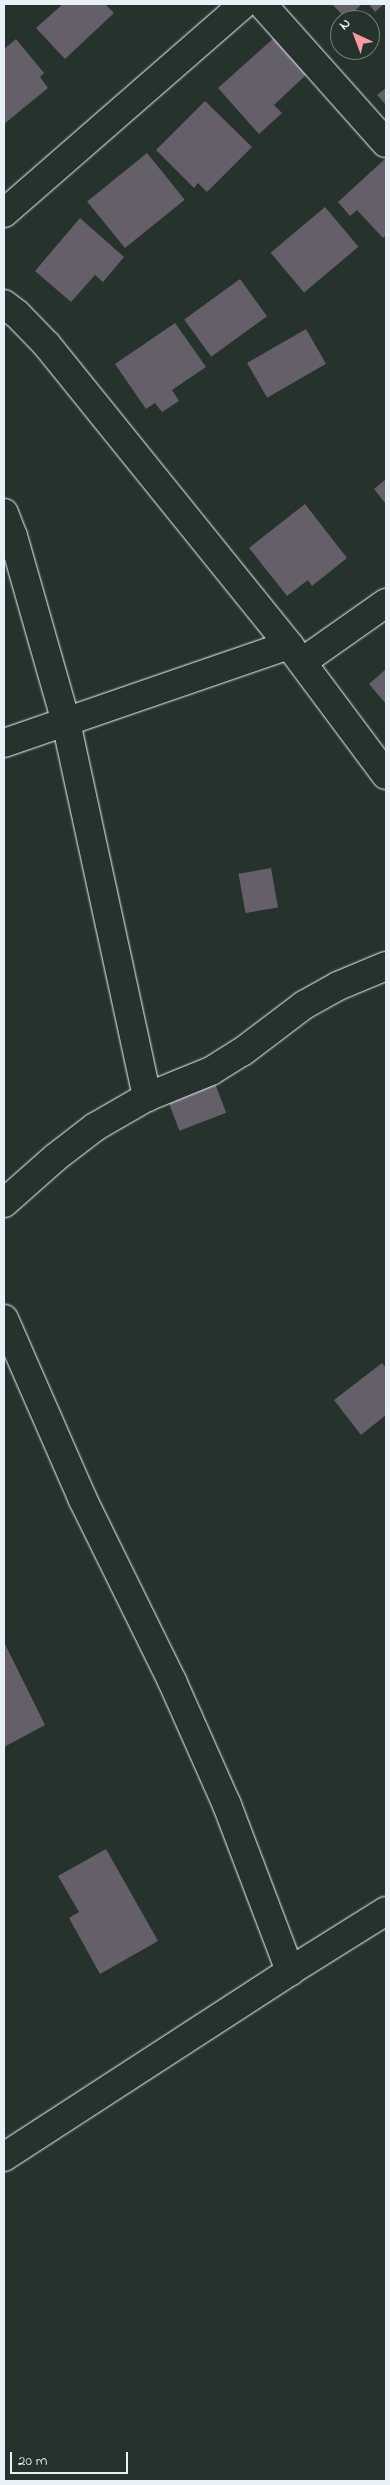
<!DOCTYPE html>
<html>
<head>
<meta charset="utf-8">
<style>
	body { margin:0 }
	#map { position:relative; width:390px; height:2485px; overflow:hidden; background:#26332d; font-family:"Indie Flower",sans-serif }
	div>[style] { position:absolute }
	.building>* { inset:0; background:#645f69; transform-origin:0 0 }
	.roads { filter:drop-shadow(0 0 1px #e8f1f8) drop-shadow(0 0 1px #e8f1f8) }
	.minor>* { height:28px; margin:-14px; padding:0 14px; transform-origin:14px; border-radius:14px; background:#26332d }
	span { translate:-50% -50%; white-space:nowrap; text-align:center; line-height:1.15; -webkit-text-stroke:4.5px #26332d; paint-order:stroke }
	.frame { position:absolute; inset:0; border:5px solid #e8f1f8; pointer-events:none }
	.north { position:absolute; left:330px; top:10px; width:50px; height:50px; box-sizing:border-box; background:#26332d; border:1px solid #747f7e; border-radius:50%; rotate:317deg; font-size:14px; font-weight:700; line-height:20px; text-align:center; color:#e8f1f8 }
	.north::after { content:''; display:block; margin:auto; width:18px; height:22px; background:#ff9aa2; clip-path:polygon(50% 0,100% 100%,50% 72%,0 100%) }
	.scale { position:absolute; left:10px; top:2452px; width:118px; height:22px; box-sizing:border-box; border:2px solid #e8f1f8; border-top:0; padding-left:6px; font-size:15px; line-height:18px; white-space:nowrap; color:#e8f1f8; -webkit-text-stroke:4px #26332d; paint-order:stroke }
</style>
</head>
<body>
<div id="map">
	<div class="building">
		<i style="clip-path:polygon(63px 4px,105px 4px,114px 13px,65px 59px,36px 28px)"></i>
		<i style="clip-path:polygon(332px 4px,362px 4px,346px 19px)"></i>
		<i style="clip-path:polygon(369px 4px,384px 4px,375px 12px)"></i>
		<i style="clip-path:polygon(274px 38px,307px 74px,274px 105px,282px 113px,259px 134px,218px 88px)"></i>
		<i style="clip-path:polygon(16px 39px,44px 73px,40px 77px,48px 88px,4px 124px,4px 49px)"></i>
		<i style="clip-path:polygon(386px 88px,386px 105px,377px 95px)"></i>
		<i style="clip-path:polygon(205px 101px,252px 147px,207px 192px,198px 183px,194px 188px,156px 150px)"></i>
		<i style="left:147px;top:153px;width:60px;height:77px;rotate:51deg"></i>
		<i style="clip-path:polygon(386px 158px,386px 235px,383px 238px,357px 210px,350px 216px,338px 202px)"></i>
		<i style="left:325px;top:207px;width:52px;height:71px;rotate:50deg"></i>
		<i style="clip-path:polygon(80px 218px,124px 257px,103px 282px,95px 275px,71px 302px,35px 271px)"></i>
		<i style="left:240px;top:279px;width:46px;height:69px;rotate:54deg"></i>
		<i style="clip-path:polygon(175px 323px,206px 367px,172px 390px,179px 401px,162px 412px,155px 403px,146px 409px,115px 364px)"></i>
		<i style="left:306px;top:329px;width:40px;height:68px;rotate:60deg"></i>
		<i style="clip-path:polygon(386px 479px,386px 504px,374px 489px)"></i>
		<i style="clip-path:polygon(305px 504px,347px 558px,312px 586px,308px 580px,287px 596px,249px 548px)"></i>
		<i style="clip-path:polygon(386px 669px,386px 704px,369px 684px)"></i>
		<i style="left:271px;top:868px;width:40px;height:33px;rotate:80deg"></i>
		<i style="left:214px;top:1081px;width:34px;height:50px;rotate:69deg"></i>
		<i style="clip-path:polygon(382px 1363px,386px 1368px,386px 1415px,361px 1435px,334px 1400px)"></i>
		<i style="clip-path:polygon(4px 1642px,45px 1725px,4px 1747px)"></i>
		<i style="clip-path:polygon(106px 1849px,158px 1941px,100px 1974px,69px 1918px,79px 1912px,58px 1876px)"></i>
	</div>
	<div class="roads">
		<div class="minor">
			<i style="left:262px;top:4px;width:186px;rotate:48.3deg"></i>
			<i style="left:4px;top:213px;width:318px;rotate:-41.1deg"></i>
			<i style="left:4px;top:304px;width:16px;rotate:38deg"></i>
			<i style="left:17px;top:314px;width:43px;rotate:45.9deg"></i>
			<i style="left:47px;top:345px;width:385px;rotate:51.1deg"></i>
			<i style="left:289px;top:645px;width:162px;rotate:53.3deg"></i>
			<i style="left:4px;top:513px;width:25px;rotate:69deg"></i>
			<i style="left:13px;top:536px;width:193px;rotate:74.1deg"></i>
			<i style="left:66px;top:722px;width:384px;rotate:77.8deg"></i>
			<i style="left:302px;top:662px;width:103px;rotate:-35.1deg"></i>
			<i style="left:4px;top:743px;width:301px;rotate:-19deg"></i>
			<i style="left:4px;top:1203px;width:69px;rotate:-41.5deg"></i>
			<i style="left:56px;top:1157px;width:49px;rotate:-37.6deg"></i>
			<i style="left:95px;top:1127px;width:60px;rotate:-30deg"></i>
			<i style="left:147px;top:1097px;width:69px;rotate:-22.1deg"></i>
			<i style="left:211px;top:1071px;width:36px;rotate:-32deg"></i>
			<i style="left:242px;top:1052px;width:78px;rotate:-37.2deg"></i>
			<i style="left:304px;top:1005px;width:39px;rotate:-29deg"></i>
			<i style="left:338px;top:986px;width:52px;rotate:-22.6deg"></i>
			<i style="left:4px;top:1319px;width:197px;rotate:66.4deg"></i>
			<i style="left:83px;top:1500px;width:202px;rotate:63.8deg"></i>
			<i style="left:172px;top:1681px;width:136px;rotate:66.1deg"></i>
			<i style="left:227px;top:1805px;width:178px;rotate:69.2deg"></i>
			<i style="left:4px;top:2157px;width:341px;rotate:-33deg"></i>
			<i style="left:290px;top:1971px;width:113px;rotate:-32deg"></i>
		</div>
	</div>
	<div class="frame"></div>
	<div class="north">N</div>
	<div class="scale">20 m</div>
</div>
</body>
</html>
